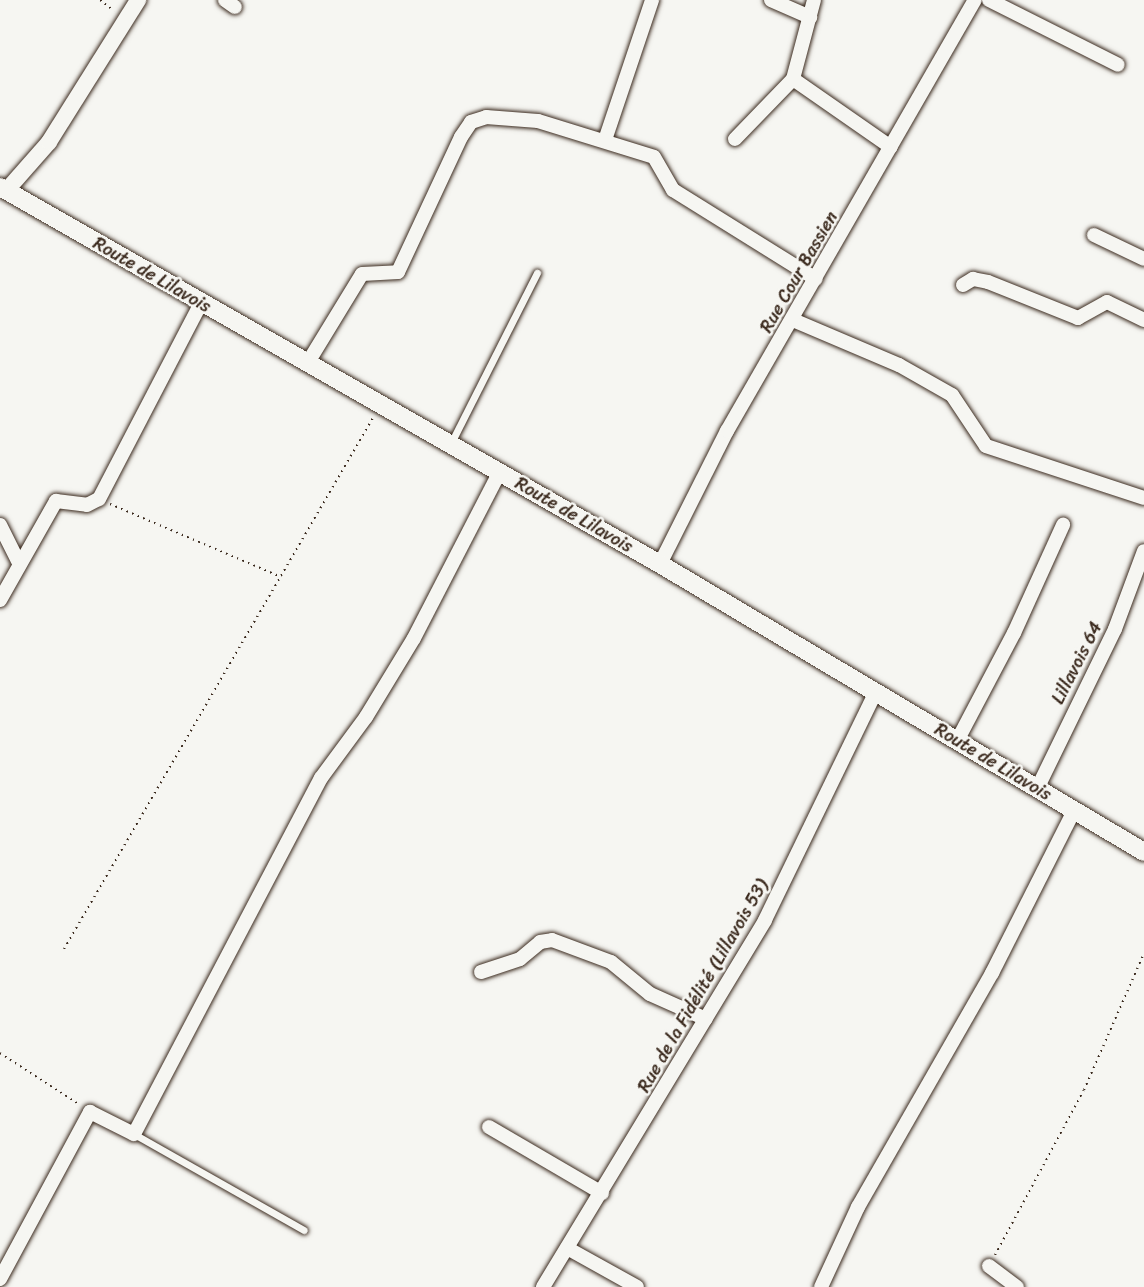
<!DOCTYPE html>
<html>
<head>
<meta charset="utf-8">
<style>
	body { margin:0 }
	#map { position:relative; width:1144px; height:1287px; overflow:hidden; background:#f6f6f2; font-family:Sriracha,sans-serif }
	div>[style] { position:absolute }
	.path>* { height:2px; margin-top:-1px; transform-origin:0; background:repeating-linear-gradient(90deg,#3b2a1e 0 1.5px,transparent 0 6px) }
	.roads { filter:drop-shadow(0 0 2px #3b2a1e) drop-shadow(0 0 2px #3b2a1e) }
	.service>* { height:7px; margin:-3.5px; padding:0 3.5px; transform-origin:3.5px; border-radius:3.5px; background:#f6f6f2 }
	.minor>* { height:14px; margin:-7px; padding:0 7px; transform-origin:7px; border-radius:7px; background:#f6f6f2 }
	.tertiary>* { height:16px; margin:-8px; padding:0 8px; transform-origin:8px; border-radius:8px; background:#f6f6f2 }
	.secondary>* { height:18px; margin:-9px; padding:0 9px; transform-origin:9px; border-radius:9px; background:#f6f6f2 }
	span { translate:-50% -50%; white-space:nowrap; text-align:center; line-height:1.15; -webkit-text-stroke:5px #f6f6f2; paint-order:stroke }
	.street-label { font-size:18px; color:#3b2a1e }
</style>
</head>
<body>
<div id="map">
	<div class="path">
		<i style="left:100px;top:0;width:18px;rotate:38deg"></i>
		<i style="left:110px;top:504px;width:186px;rotate:23.1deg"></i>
		<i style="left:64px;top:949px;width:617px;rotate:-59.82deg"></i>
		<i style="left:0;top:1053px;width:95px;rotate:33deg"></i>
		<i style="left:995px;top:1255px;width:187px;rotate:-61.7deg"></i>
		<i style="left:1084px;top:1090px;width:150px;rotate:-66.3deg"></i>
	</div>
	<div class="roads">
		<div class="service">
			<i style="left:450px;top:445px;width:193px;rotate:-63.2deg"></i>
			<i style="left:134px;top:1134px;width:195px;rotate:29.5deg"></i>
		</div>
		<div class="minor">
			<i style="left:225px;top:0;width:12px;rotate:35deg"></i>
			<i style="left:771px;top:0;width:43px;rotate:23.6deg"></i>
			<i style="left:814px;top:0;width:82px;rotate:104.9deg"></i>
			<i style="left:793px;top:79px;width:119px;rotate:34.8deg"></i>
			<i style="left:989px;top:0;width:144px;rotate:26.7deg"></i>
			<i style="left:735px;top:139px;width:83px;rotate:-46deg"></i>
			<i style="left:605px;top:140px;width:148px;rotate:-71.4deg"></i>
			<i style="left:1094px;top:235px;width:55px;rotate:25.6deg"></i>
			<i style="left:963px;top:285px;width:12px;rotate:-31deg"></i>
			<i style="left:973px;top:279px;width:15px;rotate:11deg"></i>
			<i style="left:988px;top:282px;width:97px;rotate:21.8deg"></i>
			<i style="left:1078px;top:318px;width:33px;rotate:-29deg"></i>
			<i style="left:1107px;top:302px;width:41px;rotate:25.9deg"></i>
			<i style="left:793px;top:320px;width:115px;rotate:23deg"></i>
			<i style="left:899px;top:365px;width:61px;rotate:29.5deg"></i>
			<i style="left:952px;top:395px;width:61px;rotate:56.3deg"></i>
			<i style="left:986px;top:446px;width:166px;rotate:18.2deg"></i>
			<i style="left:307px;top:364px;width:105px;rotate:-58.6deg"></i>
			<i style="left:362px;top:274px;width:36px;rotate:-3deg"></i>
			<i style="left:398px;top:272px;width:149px;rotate:-65deg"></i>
			<i style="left:461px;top:137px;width:18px;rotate:-56deg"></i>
			<i style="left:471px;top:122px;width:16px;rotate:-18deg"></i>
			<i style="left:486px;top:117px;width:52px;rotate:4.4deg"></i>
			<i style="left:538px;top:121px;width:121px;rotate:17.2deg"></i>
			<i style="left:654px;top:157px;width:38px;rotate:60deg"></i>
			<i style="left:673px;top:190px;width:168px;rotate:31.9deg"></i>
			<i style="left:0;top:525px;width:42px;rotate:63.4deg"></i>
			<i style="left:660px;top:564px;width:149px;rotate:-63.3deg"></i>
			<i style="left:727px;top:431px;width:497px;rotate:-60.1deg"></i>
			<i style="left:0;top:600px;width:114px;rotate:-60.5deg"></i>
			<i style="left:56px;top:501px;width:31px;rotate:7deg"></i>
			<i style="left:87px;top:505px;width:13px;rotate:-27deg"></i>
			<i style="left:99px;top:499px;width:221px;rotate:-62.5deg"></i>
			<i style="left:957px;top:741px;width:122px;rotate:-62.2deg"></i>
			<i style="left:1014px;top:633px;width:119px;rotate:-65.6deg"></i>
			<i style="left:1037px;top:789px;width:178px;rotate:-64deg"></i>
			<i style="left:1115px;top:629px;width:83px;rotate:-69.6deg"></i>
			<i style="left:481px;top:972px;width:41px;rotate:-18.4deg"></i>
			<i style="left:520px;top:959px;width:26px;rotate:-40deg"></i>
			<i style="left:540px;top:942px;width:12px;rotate:-9deg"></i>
			<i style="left:552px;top:940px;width:63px;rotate:20.4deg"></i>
			<i style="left:611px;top:962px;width:50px;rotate:39.4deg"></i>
			<i style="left:650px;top:994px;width:61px;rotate:24.1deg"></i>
			<i style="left:489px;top:1127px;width:131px;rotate:30.3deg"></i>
			<i style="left:567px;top:1248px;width:80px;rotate:29.1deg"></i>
			<i style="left:989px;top:1266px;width:35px;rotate:37deg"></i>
			<i style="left:0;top:1279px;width:190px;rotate:-61.7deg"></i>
			<i style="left:90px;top:1112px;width:49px;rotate:26.6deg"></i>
			<i style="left:134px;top:1134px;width:402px;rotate:-62.3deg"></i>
			<i style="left:321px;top:778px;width:76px;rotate:-53.6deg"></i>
			<i style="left:366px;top:717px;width:92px;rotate:-58.7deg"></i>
			<i style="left:414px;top:638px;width:186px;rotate:-62.7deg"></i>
			<i style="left:543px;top:1287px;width:429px;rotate:-58.8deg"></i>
			<i style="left:765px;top:920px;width:252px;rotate:-64.1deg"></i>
			<i style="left:821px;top:1287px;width:88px;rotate:-65.2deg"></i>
			<i style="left:858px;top:1207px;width:270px;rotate:-60.2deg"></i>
			<i style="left:992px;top:973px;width:182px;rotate:-63.2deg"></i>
		</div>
		<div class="tertiary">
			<i style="left:6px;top:191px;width:65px;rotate:-48.7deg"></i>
			<i style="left:49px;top:142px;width:168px;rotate:-57.9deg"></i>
		</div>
		<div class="secondary">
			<i style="left:0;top:187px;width:760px;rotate:29.74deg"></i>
			<i style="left:660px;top:564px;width:563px;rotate:30.75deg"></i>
		</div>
	</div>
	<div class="street-label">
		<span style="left:799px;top:272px;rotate:-60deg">Rue Cour Bassien</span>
		<span style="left:152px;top:275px;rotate:30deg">Route de Lilavois</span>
		<span style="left:574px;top:515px;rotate:30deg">Route de Lilavois</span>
		<span style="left:1077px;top:663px;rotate:-63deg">Lillavois 64</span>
		<span style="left:993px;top:762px;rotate:31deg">Route de Lilavois</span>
		<span style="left:703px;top:986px;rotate:-60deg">Rue de la Fidélité (Lillavois 53)</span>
	</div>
</div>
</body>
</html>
